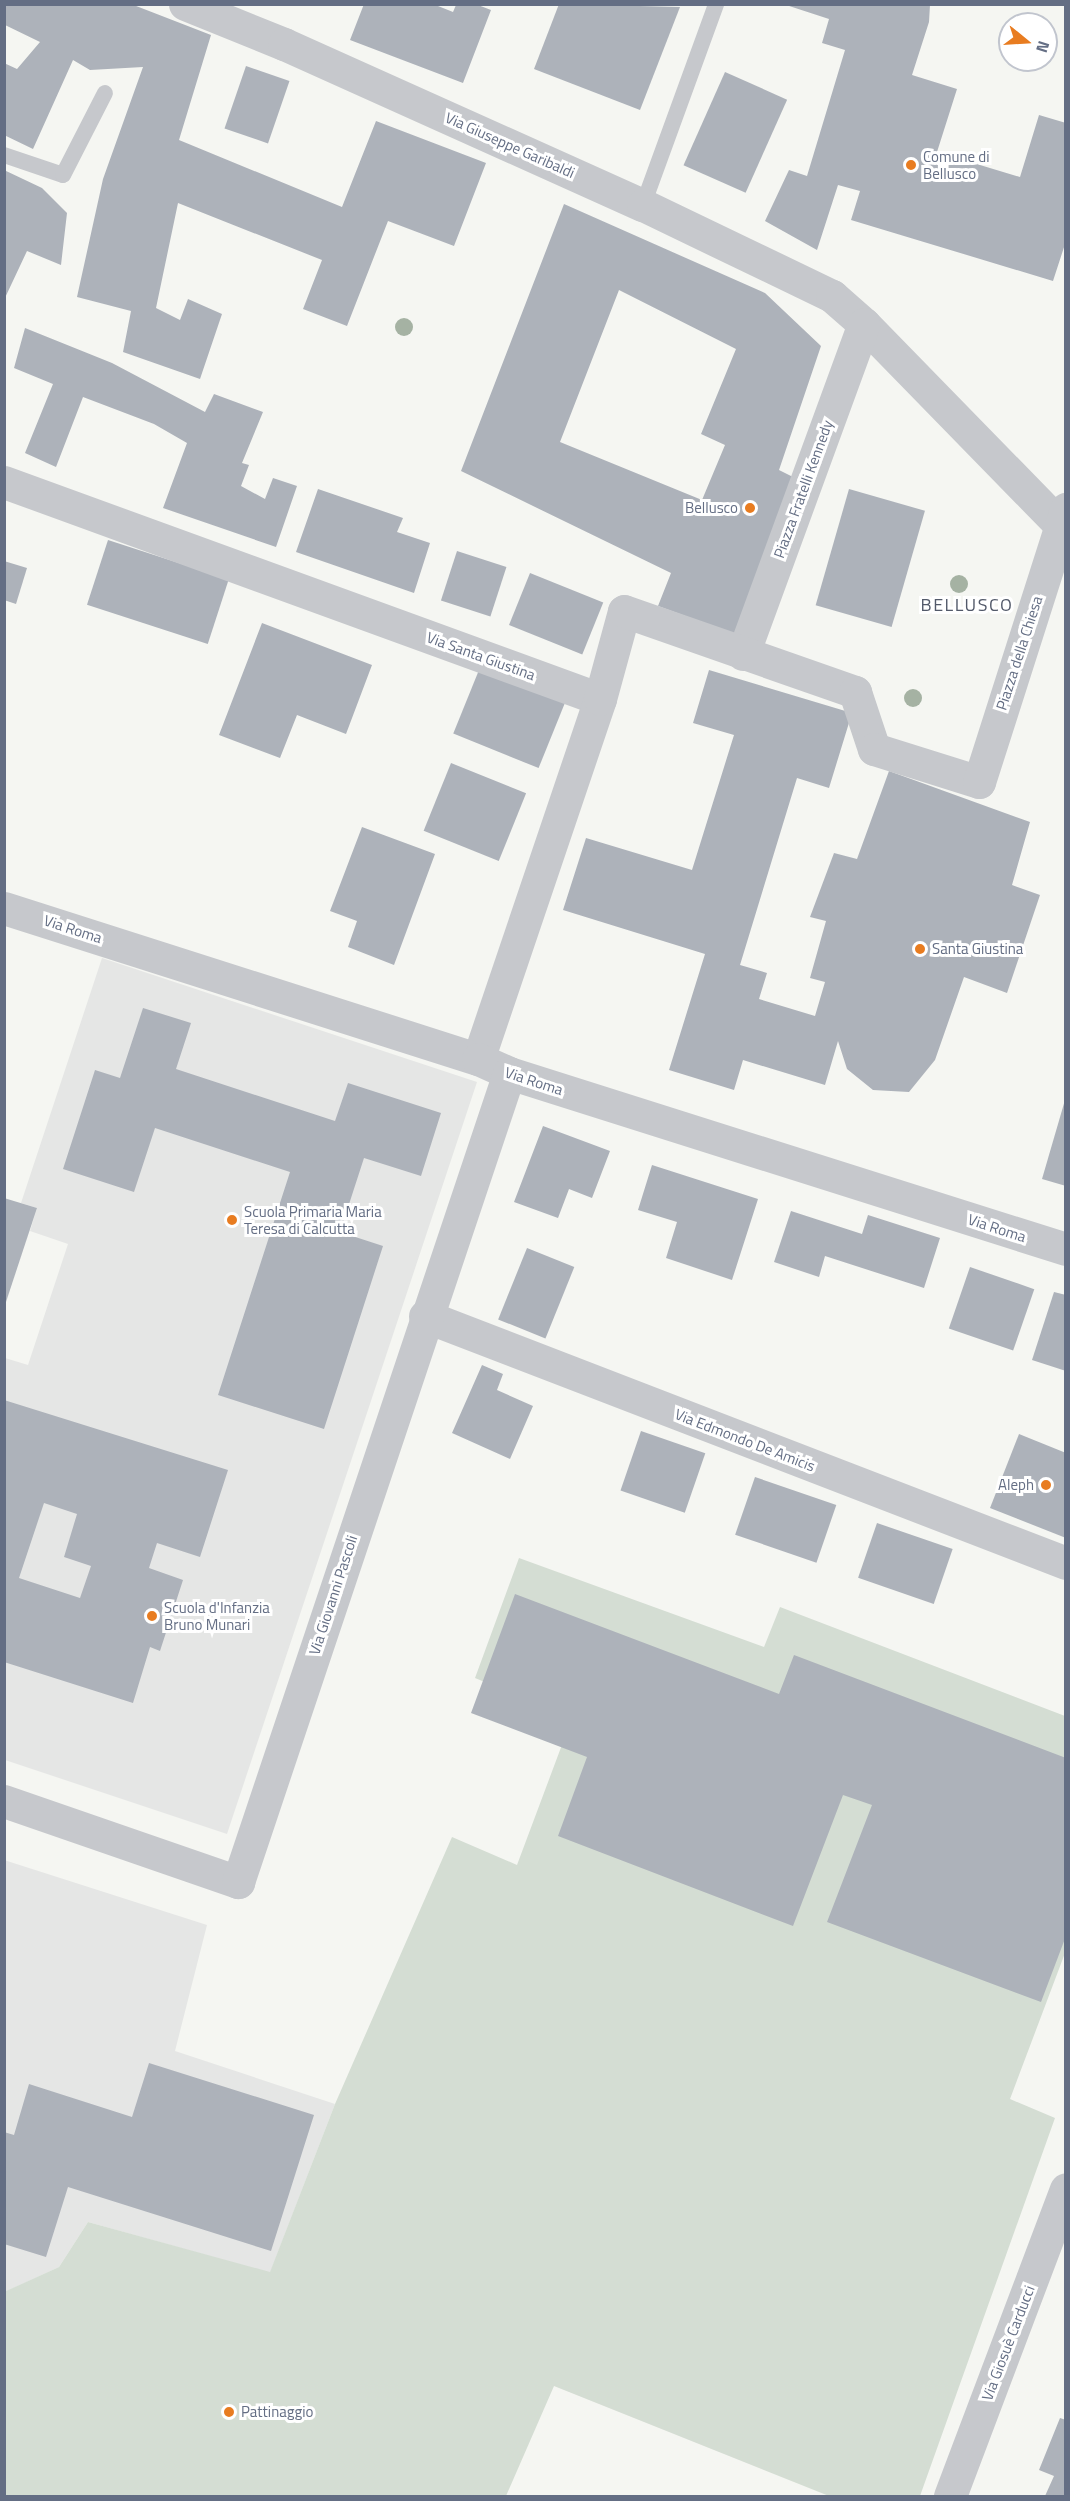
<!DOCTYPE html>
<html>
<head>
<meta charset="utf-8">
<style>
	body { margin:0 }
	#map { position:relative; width:1070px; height:2501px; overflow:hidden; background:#f5f6f2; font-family:"Titillium Web",sans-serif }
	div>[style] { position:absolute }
	.built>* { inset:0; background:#e5e6e5 }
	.green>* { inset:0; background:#d4ddd3 }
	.building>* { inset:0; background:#adb2ba; transform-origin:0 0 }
	.lane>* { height:16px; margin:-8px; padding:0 8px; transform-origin:8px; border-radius:8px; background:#c6c8cc }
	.street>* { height:33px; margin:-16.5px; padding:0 16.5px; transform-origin:16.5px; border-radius:16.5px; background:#c6c8cc }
	.trees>* { width:18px; height:18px; margin:-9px; border-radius:50%; background:#a5b2a3 }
	.dots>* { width:16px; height:16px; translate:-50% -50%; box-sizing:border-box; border:3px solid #fff; border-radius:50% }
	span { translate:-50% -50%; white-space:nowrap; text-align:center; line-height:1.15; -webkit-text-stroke:6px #fff; paint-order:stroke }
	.street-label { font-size:15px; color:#646e84 }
	.poi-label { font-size:15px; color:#646e84 }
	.left { translate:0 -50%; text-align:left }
	.right { translate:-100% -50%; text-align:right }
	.quarter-label { font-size:18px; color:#525969; letter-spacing:1.5px }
	.frame { position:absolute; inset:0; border:6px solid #646e84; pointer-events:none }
	.north { position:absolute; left:998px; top:12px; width:60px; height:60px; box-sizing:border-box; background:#fff; border:2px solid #c1c5ce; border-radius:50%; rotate:108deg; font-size:16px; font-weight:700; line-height:24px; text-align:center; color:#646e84 }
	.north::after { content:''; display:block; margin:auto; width:21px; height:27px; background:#e87c20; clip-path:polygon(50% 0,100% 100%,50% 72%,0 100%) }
</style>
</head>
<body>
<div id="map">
	<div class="built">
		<i style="clip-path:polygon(102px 958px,477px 1082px,227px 1834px,5px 1760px,5px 1358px,28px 1365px,68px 1244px,30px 1231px,37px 1208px,21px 1203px)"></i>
		<i style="clip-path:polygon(4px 1860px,207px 1925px,175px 2051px,335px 2104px,270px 2273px,88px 2222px,59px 2267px,5px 2292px)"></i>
	</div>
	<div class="green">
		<i style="clip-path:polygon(519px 1558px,764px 1647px,780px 1607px,1065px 1716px,1065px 1953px,1010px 2099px,1055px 2118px,920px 2496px,829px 2496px,554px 2386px,506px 2496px,5px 2496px,4px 2292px,59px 2267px,88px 2222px,270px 2272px,335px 2104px,452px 1837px,517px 1865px,572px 1718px,475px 1678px)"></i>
	</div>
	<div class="building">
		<i style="clip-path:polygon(5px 4px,131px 4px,211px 35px,179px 140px,342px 207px,376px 121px,486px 163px,454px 246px,388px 221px,347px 326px,303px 309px,322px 260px,178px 203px,156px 308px,180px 320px,188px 299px,222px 314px,200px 379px,123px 352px,131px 311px,77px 297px,103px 179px,143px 67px,90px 70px,73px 60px,33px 149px,4px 135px,4px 63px,17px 69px,40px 42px,5px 25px)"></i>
		<i style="clip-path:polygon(364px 4px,433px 4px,453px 12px,456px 5px,478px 5px,491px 10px,463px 83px,350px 40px)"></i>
		<i style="clip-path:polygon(559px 4px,680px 7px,640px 110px,534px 69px)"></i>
		<i style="clip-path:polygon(783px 4px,930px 5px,929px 22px,912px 75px,957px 89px,937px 152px,1020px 177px,1039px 115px,1066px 123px,1066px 241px,1053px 281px,851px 220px,860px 191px,838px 185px,817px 250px,765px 221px,789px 170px,807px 176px,845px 50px,822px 43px,829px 19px)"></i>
		<i style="left:246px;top:66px;width:46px;height:66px;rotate:19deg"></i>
		<i style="left:725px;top:72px;width:68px;height:102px;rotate:24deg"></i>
		<i style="clip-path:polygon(4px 170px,42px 188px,67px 213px,61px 265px,27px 251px,4px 300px)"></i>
		<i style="clip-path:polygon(evenodd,564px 204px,765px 293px,821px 346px,779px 470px,799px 480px,734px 634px,658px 606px,671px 573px,461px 471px,564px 204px,619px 290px,736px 349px,701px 434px,725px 445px,702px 500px,560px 442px,619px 290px)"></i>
		<i style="clip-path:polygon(25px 328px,112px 363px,205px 412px,214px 394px,263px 412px,242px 463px,249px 465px,241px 486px,265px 499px,273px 478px,297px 486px,276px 547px,163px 508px,187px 443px,154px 424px,83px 397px,56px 467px,25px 453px,53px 384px,14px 368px)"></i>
		<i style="clip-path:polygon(318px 489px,403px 518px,397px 532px,430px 543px,414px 593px,296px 552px)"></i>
		<i style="left:849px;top:489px;width:79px;height:121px;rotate:16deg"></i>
		<i style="left:108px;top:540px;width:127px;height:68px;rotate:18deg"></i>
		<i style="left:457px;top:551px;width:52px;height:52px;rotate:18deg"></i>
		<i style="clip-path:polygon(4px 561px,27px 568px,16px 604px,4px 600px)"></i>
		<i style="left:530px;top:573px;width:79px;height:56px;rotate:22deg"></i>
		<i style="clip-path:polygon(262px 623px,372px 665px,346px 734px,297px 715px,280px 758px,219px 735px)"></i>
		<i style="left:481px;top:665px;width:92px;height:74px;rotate:22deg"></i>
		<i style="clip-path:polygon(709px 670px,852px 713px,829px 788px,797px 778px,740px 965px,767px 973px,759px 999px,815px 1016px,825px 982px,810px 978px,826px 921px,810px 917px,834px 853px,857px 859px,889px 771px,1030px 822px,1012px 885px,1040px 895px,1007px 993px,964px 977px,935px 1060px,909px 1092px,873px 1090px,847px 1069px,838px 1041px,825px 1085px,743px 1060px,734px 1090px,669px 1070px,705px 954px,563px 910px,586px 838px,692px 870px,734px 735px,693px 723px)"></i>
		<i style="left:451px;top:763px;width:81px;height:73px;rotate:22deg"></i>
		<i style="clip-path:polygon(362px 827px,435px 854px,394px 965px,348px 947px,357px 921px,330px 911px)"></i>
		<i style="clip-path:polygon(143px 1008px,191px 1023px,176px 1069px,335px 1121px,348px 1083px,441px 1113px,421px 1176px,364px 1158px,340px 1232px,383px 1246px,324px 1429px,218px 1395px,290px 1172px,155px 1128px,134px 1192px,63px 1169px,95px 1070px,120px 1078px)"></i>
		<i style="clip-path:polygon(1065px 1100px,1066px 1101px,1066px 1186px,1042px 1179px)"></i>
		<i style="clip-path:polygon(543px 1126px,610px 1151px,592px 1198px,569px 1189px,558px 1218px,514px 1202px)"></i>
		<i style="clip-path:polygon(652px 1165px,758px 1199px,732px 1280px,666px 1258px,677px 1222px,638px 1210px)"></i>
		<i style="clip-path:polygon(4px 1198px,37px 1208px,5px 1305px,4px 1305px)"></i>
		<i style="clip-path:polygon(791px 1211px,862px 1234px,868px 1215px,940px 1238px,924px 1288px,825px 1256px,819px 1277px,774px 1262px)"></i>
		<i style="left:527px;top:1248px;width:51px;height:77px;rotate:22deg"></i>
		<i style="left:970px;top:1267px;width:68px;height:65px;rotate:19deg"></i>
		<i style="clip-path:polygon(1054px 1292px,1066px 1295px,1066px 1371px,1032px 1360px)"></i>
		<i style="clip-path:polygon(482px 1365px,503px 1374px,497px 1390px,533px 1406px,510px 1459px,452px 1433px)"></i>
		<i style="clip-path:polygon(evenodd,4px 1400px,228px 1470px,200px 1557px,157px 1543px,149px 1568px,183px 1580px,160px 1651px,150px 1647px,133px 1703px,4px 1662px,4px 1400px,44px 1503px,77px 1514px,64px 1557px,91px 1566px,80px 1598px,19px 1578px,44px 1503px)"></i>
		<i style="left:641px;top:1431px;width:68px;height:63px;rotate:19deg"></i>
		<i style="clip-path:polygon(1019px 1434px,1066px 1453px,1066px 1538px,990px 1508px)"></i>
		<i style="left:755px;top:1477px;width:86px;height:61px;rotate:19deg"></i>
		<i style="left:877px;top:1523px;width:80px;height:58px;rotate:19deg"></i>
		<i style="clip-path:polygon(515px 1594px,779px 1694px,794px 1655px,1066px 1758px,1066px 1936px,1041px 2002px,827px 1922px,872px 1805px,843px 1795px,793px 1926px,558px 1836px,587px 1757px,471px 1713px)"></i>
		<i style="clip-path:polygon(149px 2063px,314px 2115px,271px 2251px,68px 2187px,46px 2257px,4px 2244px,4px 2132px,14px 2135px,29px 2084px,132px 2117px)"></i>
		<i style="clip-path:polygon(1060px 2418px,1066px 2420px,1066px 2496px,1045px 2496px,1054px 2476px,1039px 2470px)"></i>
	</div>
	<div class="lane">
		<i style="left:4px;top:155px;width:62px;rotate:18.7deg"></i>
		<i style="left:63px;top:175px;width:92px;rotate:-62.9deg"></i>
		<i style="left:643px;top:205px;width:214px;rotate:-70deg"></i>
	</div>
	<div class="street">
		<i style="left:185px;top:4px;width:107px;rotate:22deg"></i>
		<i style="left:284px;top:44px;width:393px;rotate:24.2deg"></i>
		<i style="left:643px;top:205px;width:210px;rotate:25.7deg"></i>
		<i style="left:832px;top:296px;width:43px;rotate:41.2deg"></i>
		<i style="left:864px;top:324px;width:289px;rotate:45.7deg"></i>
		<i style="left:4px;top:482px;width:634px;rotate:20.01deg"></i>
		<i style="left:600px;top:699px;width:380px;rotate:108.7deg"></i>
		<i style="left:743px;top:654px;width:351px;rotate:-69.9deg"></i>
		<i style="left:600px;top:699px;width:91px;rotate:-74.7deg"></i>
		<i style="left:624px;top:611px;width:245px;rotate:19.3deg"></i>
		<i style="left:855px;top:692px;width:60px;rotate:71.6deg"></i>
		<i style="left:874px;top:749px;width:110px;rotate:17.4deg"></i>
		<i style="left:979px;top:782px;width:287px;rotate:-72.3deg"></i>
		<i style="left:4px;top:908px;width:497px;rotate:17.7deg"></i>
		<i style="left:478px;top:1059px;width:34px;rotate:24deg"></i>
		<i style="left:509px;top:1073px;width:584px;rotate:17.54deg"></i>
		<i style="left:425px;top:1316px;width:687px;rotate:21.07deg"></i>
		<i style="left:4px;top:1801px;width:248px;rotate:19.1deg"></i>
		<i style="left:238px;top:1882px;width:853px;rotate:-71.48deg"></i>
		<i style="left:950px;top:2496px;width:328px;rotate:-69.3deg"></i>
	</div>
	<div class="trees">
		<i style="left:404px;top:327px"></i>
		<i style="left:959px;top:584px"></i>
		<i style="left:913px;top:698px"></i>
	</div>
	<div class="dots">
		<i style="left:911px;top:165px;background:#e87c20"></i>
		<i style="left:750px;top:508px;background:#e87c20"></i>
		<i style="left:920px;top:949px;background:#e87c20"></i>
		<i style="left:232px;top:1220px;background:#e87c20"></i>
		<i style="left:1046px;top:1485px;background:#e87c20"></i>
		<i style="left:152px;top:1616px;background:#e87c20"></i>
		<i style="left:229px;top:2412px;background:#e87c20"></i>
	</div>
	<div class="street-label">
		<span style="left:510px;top:145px;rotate:24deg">Via Giuseppe Garibaldi</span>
		<span style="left:803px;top:489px;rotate:-70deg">Piazza Fratelli Kennedy</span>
		<span style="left:1019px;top:653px;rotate:-72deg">Piazza della Chiesa</span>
		<span style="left:481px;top:656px;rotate:20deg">Via Santa Giustina</span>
		<span style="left:73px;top:929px;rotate:18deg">Via Roma</span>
		<span style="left:534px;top:1081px;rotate:18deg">Via Roma</span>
		<span style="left:997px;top:1228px;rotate:18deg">Via Roma</span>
		<span style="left:745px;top:1440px;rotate:21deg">Via Edmondo De Amicis</span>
		<span style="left:333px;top:1595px;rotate:-72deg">Via Giovanni Pascoli</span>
		<span style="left:1008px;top:2343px;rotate:-69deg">Via Giosuè Carducci</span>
	</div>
	<div class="poi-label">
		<span class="left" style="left:923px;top:165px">Comune di<br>Bellusco</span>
		<span class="right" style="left:738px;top:508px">Bellusco</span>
		<span class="left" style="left:932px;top:949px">Santa Giustina</span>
		<span class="left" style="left:244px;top:1220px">Scuola Primaria Maria<br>Teresa di Calcutta</span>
		<span class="right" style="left:1034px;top:1485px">Aleph</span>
		<span class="left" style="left:164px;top:1616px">Scuola d'Infanzia<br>Bruno Munari</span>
		<span class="left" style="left:241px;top:2412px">Pattinaggio</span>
	</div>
	<div class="quarter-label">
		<span style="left:967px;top:605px">BELLUSCO</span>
	</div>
	<div class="frame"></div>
	<div class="north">N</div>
</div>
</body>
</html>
